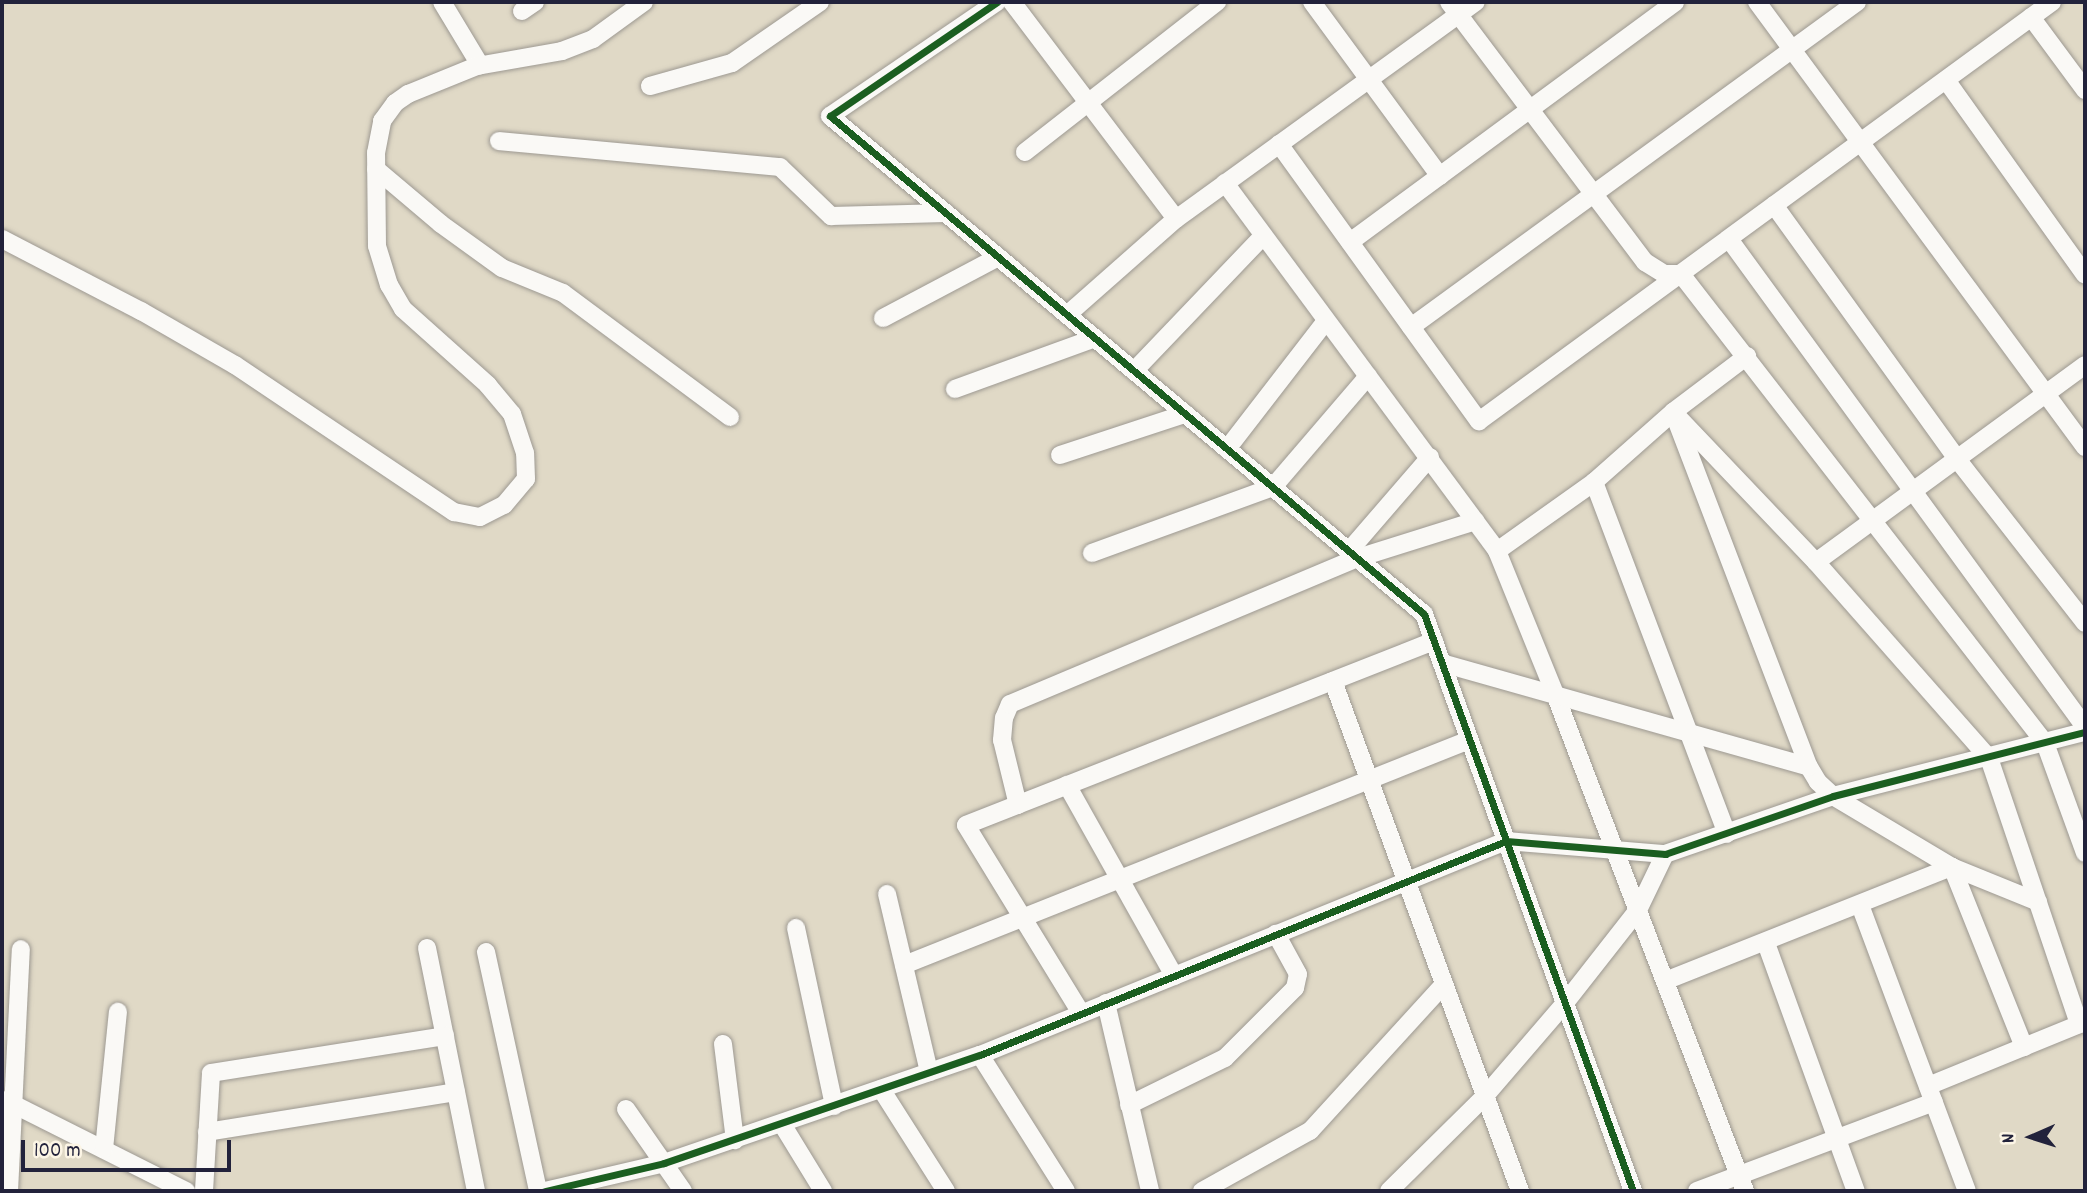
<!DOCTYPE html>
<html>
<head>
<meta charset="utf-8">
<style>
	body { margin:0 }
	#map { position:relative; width:2087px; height:1193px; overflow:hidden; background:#e0d9c6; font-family:Dekko,sans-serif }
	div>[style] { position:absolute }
	.roads { filter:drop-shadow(0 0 2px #9d9992) drop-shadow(0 0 2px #9d9992) }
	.minor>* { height:18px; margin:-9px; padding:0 9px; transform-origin:9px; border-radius:9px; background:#faf9f6 }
	.cycleway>* { height:7px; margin:-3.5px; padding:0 3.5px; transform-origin:3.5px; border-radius:3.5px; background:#1b5e20 }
	span { translate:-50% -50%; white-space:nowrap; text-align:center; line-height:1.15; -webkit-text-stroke:5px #fcf5e5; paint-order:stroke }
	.frame { position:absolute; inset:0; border:4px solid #22223b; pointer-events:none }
	.north { position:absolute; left:1996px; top:1102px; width:70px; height:70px; -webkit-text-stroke:5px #fcf5e5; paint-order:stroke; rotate:267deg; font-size:19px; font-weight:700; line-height:28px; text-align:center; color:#22223b }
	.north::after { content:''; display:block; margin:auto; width:24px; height:32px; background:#22223b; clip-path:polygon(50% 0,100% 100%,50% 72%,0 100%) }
	.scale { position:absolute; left:21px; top:1140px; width:210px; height:32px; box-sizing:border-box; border:4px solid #22223b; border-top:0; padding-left:9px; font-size:21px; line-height:24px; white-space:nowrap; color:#22223b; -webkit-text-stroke:5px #fcf5e5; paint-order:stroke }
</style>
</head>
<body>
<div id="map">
	<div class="roads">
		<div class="minor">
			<i style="left:442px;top:2px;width:74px;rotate:58.9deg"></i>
			<i style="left:997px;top:2px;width:202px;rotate:145.7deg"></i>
			<i style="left:830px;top:116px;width:775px;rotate:39.98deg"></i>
			<i style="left:1424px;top:614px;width:614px;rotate:70.09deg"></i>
			<i style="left:1012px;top:2px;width:272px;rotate:52.9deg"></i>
			<i style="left:1312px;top:2px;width:216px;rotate:53.7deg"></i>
			<i style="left:1449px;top:2px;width:326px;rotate:53deg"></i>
			<i style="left:1645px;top:262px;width:22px;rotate:32deg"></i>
			<i style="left:1664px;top:274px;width:17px"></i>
			<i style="left:1681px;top:274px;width:594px;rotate:52.18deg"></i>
			<i style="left:2045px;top:743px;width:117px;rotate:70deg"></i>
			<i style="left:1757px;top:2px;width:553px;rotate:53.61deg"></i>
			<i style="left:522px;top:11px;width:16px;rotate:-35deg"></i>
			<i style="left:2031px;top:17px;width:91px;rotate:53.5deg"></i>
			<i style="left:1946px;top:80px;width:239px;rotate:54.5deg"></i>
			<i style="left:650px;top:86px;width:85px;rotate:-15.7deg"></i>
			<i style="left:732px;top:63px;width:107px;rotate:-34.7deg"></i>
			<i style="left:499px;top:141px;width:282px;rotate:5.3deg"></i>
			<i style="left:780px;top:167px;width:71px;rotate:43.9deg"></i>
			<i style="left:831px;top:216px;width:115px;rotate:-1.5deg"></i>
			<i style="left:1279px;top:144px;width:342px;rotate:54.2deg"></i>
			<i style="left:1479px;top:421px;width:710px;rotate:-36.18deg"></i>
			<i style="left:1025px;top:152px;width:244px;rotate:-38deg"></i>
			<i style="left:376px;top:169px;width:85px;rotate:40.2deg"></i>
			<i style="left:441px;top:224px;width:75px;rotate:35.8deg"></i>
			<i style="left:502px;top:268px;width:66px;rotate:22.3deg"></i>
			<i style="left:563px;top:293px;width:208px;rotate:36.6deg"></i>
			<i style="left:1225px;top:183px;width:458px;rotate:53.5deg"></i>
			<i style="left:1497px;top:551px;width:154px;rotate:67.9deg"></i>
			<i style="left:1555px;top:694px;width:532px;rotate:69.08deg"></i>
			<i style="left:1774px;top:205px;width:313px;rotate:54.2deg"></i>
			<i style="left:1957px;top:459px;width:208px;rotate:52deg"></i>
			<i style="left:2px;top:239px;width:157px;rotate:27.4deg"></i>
			<i style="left:141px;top:311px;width:108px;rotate:29.9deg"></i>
			<i style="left:235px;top:365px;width:264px;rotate:33.9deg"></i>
			<i style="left:454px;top:512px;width:26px;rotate:11deg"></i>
			<i style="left:480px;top:517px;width:27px;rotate:-27deg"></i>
			<i style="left:504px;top:505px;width:34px;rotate:-50deg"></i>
			<i style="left:526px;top:479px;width:26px;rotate:-92deg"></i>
			<i style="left:525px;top:453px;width:41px;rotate:-108.4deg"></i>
			<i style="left:512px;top:414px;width:38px;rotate:-130deg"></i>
			<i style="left:488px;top:385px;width:114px;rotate:-138.2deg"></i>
			<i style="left:403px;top:309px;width:28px;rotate:-120deg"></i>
			<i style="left:389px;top:285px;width:41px;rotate:-107.1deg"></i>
			<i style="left:377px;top:246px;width:93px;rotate:-90.6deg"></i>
			<i style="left:376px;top:153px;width:33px;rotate:-79deg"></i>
			<i style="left:382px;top:121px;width:22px;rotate:-54deg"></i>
			<i style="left:395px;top:103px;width:16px;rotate:-35deg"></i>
			<i style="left:408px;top:94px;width:74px;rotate:-22.1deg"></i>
			<i style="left:477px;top:66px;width:86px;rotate:-10deg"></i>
			<i style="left:562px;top:51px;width:33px;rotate:-21deg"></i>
			<i style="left:593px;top:39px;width:63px;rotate:-36deg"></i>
			<i style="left:1729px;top:239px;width:604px;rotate:53.89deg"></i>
			<i style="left:1350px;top:242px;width:404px;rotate:-36.4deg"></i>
			<i style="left:1067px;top:315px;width:145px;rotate:-41.4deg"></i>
			<i style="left:1176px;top:219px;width:370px;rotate:-35.9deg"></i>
			<i style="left:883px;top:318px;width:130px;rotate:-27.9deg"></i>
			<i style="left:1411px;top:327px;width:552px;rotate:-36.08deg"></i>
			<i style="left:1134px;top:371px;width:185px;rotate:-46.3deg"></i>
			<i style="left:955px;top:389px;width:149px;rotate:-20deg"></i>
			<i style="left:1673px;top:412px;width:207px;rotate:46.4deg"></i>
			<i style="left:1816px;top:562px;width:261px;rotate:48.6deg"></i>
			<i style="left:1989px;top:758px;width:281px;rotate:71.3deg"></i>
			<i style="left:1677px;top:422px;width:369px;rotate:69.1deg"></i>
			<i style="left:1809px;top:767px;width:17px;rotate:59deg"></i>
			<i style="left:1818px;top:782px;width:21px;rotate:43deg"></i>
			<i style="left:1833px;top:796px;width:139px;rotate:30.8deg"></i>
			<i style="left:1952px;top:867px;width:93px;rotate:22.1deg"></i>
			<i style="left:1227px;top:449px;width:162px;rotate:-52.3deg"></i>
			<i style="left:1060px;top:455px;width:132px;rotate:-18.2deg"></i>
			<i style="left:1594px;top:482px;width:376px;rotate:69.3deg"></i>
			<i style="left:1349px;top:551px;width:124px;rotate:-49.2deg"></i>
			<i style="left:1497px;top:551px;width:119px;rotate:-35.4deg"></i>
			<i style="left:1594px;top:482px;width:106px;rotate:-41.5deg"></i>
			<i style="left:1673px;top:412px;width:93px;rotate:-37.1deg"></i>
			<i style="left:1092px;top:553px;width:193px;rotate:-20deg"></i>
			<i style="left:1273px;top:487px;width:146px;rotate:-49.4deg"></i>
			<i style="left:1816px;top:562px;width:333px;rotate:-36.2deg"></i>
			<i style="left:1442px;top:663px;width:381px;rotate:15.8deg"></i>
			<i style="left:1333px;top:681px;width:543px;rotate:69.86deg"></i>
			<i style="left:1067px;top:785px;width:219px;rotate:60.7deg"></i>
			<i style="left:1018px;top:805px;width:67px;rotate:-103.8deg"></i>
			<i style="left:1002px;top:740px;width:22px;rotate:-85deg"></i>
			<i style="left:1004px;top:718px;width:15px;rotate:-67deg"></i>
			<i style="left:1010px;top:704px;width:377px;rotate:-22.8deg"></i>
			<i style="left:1358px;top:558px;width:123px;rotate:-17.5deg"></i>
			<i style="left:887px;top:894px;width:183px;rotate:76.7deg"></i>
			<i style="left:1860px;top:905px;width:305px;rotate:69.5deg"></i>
			<i style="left:796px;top:928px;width:182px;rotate:77.9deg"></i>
			<i style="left:1766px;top:943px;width:264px;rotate:70.1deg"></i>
			<i style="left:427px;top:948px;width:248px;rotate:78.6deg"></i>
			<i style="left:486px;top:952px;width:245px;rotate:77.7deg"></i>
			<i style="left:904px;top:965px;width:608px;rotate:-21.71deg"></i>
			<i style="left:1665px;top:981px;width:309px;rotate:-21.7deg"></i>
			<i style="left:1952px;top:867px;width:194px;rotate:68.2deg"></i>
			<i style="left:1106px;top:1003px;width:193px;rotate:76.8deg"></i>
			<i style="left:1081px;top:1013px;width:220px;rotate:-121.5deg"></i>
			<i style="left:966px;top:825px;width:503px;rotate:-21.46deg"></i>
			<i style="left:723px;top:1044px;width:97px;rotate:82.9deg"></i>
			<i style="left:980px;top:1055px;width:161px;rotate:57.7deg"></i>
			<i style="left:1928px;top:1086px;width:170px;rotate:-22.2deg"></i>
			<i style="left:881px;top:1089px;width:121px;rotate:57.5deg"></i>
			<i style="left:5px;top:1100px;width:203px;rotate:26.7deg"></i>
			<i style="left:1129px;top:1105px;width:107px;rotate:-26.1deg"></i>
			<i style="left:1225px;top:1058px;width:99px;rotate:-45deg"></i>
			<i style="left:1295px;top:988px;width:14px;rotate:-78deg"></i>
			<i style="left:1298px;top:974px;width:46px;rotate:-118.8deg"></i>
			<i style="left:626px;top:1109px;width:100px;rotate:55.2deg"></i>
			<i style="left:782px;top:1124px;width:79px;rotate:58.5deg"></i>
			<i style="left:207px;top:1132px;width:252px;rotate:-9.1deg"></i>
			<i style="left:104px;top:1149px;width:138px;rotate:-84.2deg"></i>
			<i style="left:9px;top:1191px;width:242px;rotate:-87.2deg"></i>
			<i style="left:204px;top:1191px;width:118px;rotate:-86.6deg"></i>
			<i style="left:211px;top:1073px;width:237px;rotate:-9deg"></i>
			<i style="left:545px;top:1191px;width:122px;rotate:-13.2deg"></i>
			<i style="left:664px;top:1163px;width:334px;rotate:-18.9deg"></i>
			<i style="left:980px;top:1055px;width:568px;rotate:-22.14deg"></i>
			<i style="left:1506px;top:841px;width:160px;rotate:4.7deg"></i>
			<i style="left:1665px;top:854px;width:178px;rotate:-19deg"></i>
			<i style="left:1833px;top:796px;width:260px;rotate:-14.3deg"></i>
			<i style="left:1202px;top:1191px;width:124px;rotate:-29.1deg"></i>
			<i style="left:1310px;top:1131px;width:199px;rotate:-47.6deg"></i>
			<i style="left:1389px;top:1191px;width:135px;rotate:-44.7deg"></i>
			<i style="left:1485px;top:1096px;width:123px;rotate:-49.3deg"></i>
			<i style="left:1565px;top:1003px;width:118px;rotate:-51.9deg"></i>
			<i style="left:1638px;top:910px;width:62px;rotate:-64.3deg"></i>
			<i style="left:1697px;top:1191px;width:253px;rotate:-20.6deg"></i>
		</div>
	</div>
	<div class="cycleway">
		<i style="left:997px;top:2px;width:202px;rotate:145.7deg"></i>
		<i style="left:830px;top:116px;width:775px;rotate:39.98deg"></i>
		<i style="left:1424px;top:614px;width:614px;rotate:70.09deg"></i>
		<i style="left:545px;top:1191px;width:122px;rotate:-13.2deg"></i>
		<i style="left:664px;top:1163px;width:334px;rotate:-18.9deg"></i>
		<i style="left:980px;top:1055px;width:568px;rotate:-22.14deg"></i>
		<i style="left:1506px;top:841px;width:160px;rotate:4.7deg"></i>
		<i style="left:1665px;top:854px;width:178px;rotate:-19deg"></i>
		<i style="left:1833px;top:796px;width:260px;rotate:-14.3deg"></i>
	</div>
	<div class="frame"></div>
	<div class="north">N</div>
	<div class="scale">100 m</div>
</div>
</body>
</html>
